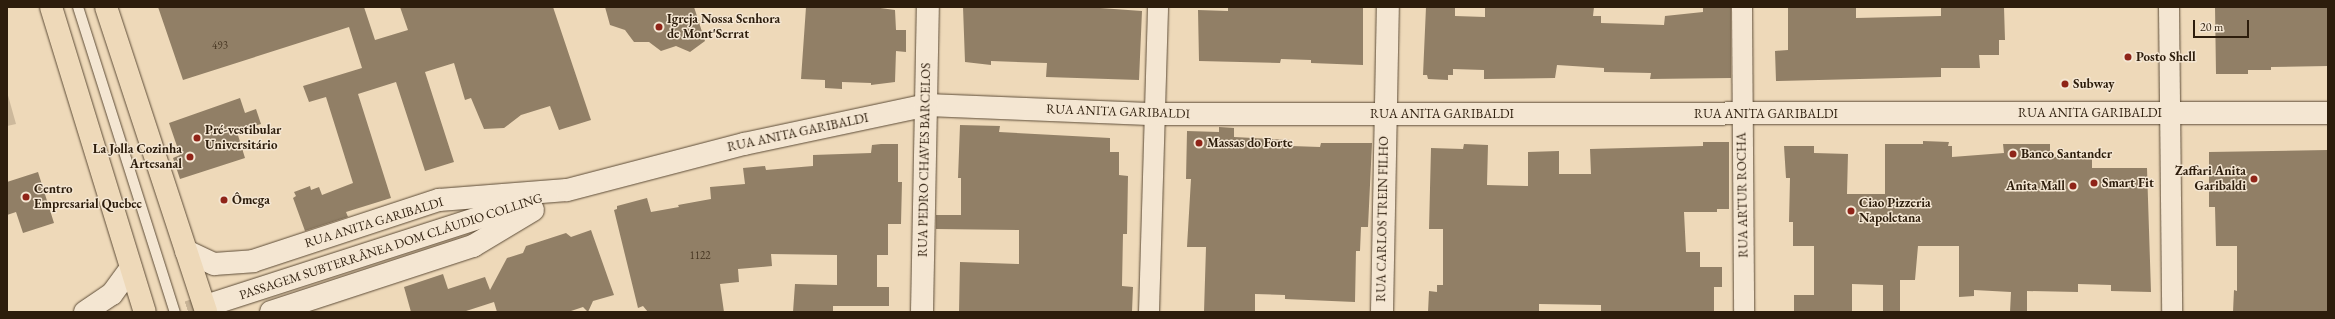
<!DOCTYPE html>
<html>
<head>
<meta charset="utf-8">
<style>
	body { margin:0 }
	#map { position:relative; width:2335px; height:319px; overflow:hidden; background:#eed9b9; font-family:"EB Garamond",serif }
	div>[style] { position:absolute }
	.green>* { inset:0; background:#cdb99c }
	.building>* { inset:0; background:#917f66 }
	.secondary-tunnel>* { height:22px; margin-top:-11px; transform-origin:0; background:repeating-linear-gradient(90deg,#c7b396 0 22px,transparent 0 33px) }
	.roads { filter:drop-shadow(0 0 1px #5d4c37) drop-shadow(0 0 1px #5d4c37) }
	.lane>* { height:10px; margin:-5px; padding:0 5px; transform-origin:5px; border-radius:5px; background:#f4e6d2 }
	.street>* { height:20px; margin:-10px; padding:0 10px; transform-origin:10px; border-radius:10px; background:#f4e6d2 }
	.secondary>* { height:22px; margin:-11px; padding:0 11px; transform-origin:11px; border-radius:11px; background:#f4e6d2 }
	.primary>* { height:22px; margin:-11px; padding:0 11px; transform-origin:11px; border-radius:11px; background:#eed9b9 }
	.dots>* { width:11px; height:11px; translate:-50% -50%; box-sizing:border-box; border:2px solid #f4e6d2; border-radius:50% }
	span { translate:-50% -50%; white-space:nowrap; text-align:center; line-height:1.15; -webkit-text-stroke:3px #f4e6d2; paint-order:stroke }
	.number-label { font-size:11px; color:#463622 }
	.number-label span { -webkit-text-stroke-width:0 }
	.poi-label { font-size:13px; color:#2d1d0c; font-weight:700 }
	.left { translate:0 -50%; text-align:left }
	.right { translate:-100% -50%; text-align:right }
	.street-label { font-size:13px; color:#2d1d0c }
	.frame { position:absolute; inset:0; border:8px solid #2d1d0c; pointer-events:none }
	.scale { position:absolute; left:2193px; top:20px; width:56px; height:18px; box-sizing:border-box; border:2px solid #2d1d0c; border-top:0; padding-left:5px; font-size:12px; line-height:14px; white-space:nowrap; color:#2d1d0c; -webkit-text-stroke:3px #f4e6d2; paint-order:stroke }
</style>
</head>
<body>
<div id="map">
	<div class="green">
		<i style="clip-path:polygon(7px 92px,16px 124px,7px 126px)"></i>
	</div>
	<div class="building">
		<i style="clip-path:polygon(158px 7px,364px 7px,375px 40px,408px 30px,400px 7px,553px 7px,591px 120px,559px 130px,550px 106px,521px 115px,504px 128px,484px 129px,471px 98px,465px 100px,454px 63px,425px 72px,454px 162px,425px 171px,396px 82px,358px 94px,391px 198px,346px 212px,348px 217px,305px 231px,293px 198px,296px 196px,294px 192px,310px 186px,311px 190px,319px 187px,322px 195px,353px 183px,326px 97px,309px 102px,303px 86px,362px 68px,349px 27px,183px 80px)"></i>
		<i style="clip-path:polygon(605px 7px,694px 7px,705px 41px,690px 52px,676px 46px,661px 51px,649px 42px,634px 42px,625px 30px,610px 25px)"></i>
		<i style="clip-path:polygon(806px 7px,873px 7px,895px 10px,896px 30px,906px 30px,906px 52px,896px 51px,895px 82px,871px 85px,871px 83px,842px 82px,842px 89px,825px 88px,825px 80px,801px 79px)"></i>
		<i style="clip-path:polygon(963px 7px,1086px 7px,1142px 11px,1139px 80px,1046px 77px,1047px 63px,991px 61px,991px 65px,965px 62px)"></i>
		<i style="clip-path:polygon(1228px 7px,1363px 7px,1363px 65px,1311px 63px,1311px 60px,1281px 59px,1280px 63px,1199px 61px,1198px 10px,1228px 11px)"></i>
		<i style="clip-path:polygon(1426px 7px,1455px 7px,1455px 16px,1485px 17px,1485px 7px,1594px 7px,1593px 16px,1601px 16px,1601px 23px,1664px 25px,1665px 16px,1703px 12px,1703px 7px,1731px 7px,1731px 78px,1650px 79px,1651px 73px,1604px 72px,1604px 68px,1557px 65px,1555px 78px,1484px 79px,1484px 70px,1453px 69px,1453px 75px,1448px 75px,1448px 80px,1428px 79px,1427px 75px,1423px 75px)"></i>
		<i style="clip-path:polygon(1788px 7px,1856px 7px,1856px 18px,1941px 16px,1941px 7px,2004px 7px,2005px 40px,1999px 40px,1999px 55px,1979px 55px,1980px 68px,1941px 68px,1941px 77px,1776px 81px,1775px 51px,1788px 50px)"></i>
		<i style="clip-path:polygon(2215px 7px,2328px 7px,2328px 66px,2271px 67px,2271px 70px,2248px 70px,2248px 74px,2216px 74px)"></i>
		<i style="clip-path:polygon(240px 98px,245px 113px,256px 109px,261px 124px,237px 132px,245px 158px,180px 179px,173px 158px,180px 155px,169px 123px)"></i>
		<i style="clip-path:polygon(960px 125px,1000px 126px,999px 132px,1110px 138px,1110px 152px,1119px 152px,1119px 175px,1128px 176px,1127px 234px,1123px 234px,1122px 286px,1133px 287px,1132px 312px,959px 312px,960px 262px,1019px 264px,1019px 230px,936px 229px,936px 215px,961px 215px,961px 178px,958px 178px)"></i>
		<i style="clip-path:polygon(1219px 127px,1234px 128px,1234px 137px,1291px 140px,1291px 146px,1320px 147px,1321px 143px,1372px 143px,1368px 227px,1361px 227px,1360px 251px,1356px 251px,1355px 302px,1285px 299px,1285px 295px,1255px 294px,1255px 312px,1204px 312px,1206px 247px,1187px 247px,1191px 179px,1186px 179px,1187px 131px,1219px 132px)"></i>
		<i style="clip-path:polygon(1923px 141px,1949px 142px,1948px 146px,1952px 146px,1952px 157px,2004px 153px,2003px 144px,2050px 144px,2050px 157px,2092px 157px,2092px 168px,2147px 168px,2151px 292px,2111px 291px,2111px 285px,2078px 284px,2078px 292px,2027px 291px,2027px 312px,2010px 312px,2011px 292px,1974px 290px,1974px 296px,1959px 297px,1959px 246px,1918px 246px,1915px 280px,1900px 280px,1900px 312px,1883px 312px,1883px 285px,1852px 284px,1852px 312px,1794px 312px,1794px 295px,1814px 295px,1814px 246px,1793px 246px,1793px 222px,1789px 222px,1790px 178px,1786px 178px,1784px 146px,1814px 146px,1814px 153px,1848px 154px,1847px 194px,1885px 194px,1885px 144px,1923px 144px)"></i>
		<i style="clip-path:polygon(1703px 142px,1729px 142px,1729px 209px,1717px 209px,1717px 212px,1684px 212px,1686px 252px,1700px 252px,1700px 267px,1722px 267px,1722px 287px,1714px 287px,1714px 312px,1601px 312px,1601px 305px,1539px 304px,1539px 312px,1428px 312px,1429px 291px,1437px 292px,1437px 285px,1443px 285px,1443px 229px,1429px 229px,1431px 148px,1463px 149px,1464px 144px,1488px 145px,1487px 185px,1528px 186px,1528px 152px,1559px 151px,1559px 174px,1591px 174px,1590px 149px,1703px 146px)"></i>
		<i style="clip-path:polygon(881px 144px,898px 144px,898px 182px,902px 182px,901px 224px,888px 224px,888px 255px,877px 255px,877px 287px,889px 287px,889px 306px,833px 306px,833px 312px,793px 312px,795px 284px,837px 285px,837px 255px,771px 254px,772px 266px,738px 269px,739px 282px,720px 284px,724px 312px,648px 312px,643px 306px,638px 308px,614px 210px,617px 209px,617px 206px,647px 198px,651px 212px,679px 207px,678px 205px,711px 199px,710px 187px,745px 184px,743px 168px,765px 166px,766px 170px,813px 166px,813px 155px,871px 153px,872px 145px)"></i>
		<i style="clip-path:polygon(2328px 150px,2328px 312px,2233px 312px,2234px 290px,2237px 291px,2237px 246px,2216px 246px,2215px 207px,2209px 207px,2209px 152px)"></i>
		<i style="clip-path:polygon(38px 172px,54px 223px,23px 233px,16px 212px,7px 215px,7px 182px)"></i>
		<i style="clip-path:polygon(591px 230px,614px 295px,593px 301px,588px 312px,583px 307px,568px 312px,497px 312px,494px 302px,463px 312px,411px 312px,404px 287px,443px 274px,448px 289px,485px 277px,490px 290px,507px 258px,523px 253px,526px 246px,566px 233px,571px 237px)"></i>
	</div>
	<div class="secondary-tunnel">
		<i style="left:188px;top:312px;width:28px;rotate:-18deg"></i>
	</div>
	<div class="roads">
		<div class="lane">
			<i style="left:78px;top:7px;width:320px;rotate:72.4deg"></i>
		</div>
		<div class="street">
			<i style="left:1742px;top:7px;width:305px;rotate:89.6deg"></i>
			<i style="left:2169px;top:7px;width:305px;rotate:89.4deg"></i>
			<i style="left:1149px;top:312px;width:305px;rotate:-88.3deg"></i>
		</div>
		<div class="secondary">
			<i style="left:186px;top:251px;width:31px;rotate:25deg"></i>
			<i style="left:214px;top:264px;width:39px;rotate:-4deg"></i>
			<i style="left:253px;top:261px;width:196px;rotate:-18.2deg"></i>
			<i style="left:439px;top:200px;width:128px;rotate:-4.5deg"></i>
			<i style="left:567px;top:190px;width:183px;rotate:-14.6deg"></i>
			<i style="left:744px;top:144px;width:187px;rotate:-12deg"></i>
			<i style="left:927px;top:105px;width:228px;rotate:2.3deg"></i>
			<i style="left:1155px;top:114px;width:1173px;rotate:-0.05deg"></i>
			<i style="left:215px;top:303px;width:332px;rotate:-17.9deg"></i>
			<i style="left:85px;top:312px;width:32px;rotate:-34deg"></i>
			<i style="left:112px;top:294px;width:32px;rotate:-54deg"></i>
			<i style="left:271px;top:312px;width:213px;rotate:-18.1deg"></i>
			<i style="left:473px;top:246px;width:70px;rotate:-31deg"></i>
			<i style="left:922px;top:312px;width:305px;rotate:-88.9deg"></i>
			<i style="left:1382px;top:312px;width:305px;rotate:-88.9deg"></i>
		</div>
		<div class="primary">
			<i style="left:51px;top:7px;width:319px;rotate:72.9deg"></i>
			<i style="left:106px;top:7px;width:321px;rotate:71.8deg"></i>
		</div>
	</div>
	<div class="dots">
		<i style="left:659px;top:27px;background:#8f2418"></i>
		<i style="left:2128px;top:57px;background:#8f2418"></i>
		<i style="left:2065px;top:84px;background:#8f2418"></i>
		<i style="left:197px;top:138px;background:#8f2418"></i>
		<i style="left:1199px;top:143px;background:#8f2418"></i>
		<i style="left:2013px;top:154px;background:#8f2418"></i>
		<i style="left:190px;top:157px;background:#8f2418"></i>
		<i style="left:2254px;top:179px;background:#8f2418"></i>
		<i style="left:2094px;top:183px;background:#8f2418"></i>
		<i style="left:2073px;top:186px;background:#8f2418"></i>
		<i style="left:26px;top:197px;background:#8f2418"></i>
		<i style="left:224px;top:200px;background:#8f2418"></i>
		<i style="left:1851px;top:211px;background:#8f2418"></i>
	</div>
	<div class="number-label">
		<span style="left:220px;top:45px">493</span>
		<span style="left:700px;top:255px">1122</span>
	</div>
	<div class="poi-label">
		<span class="left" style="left:667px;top:27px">Igreja Nossa Senhora<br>de Mont'Serrat</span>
		<span class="left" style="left:2136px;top:57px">Posto Shell</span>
		<span class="left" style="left:2073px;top:84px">Subway</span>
		<span class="left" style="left:205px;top:138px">Pré-vestibular<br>Universitário</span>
		<span class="left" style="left:1207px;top:143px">Massas do Forte</span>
		<span class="right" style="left:182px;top:157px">La Jolla Cozinha<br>Artesanal</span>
		<span class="left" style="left:2021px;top:154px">Banco Santander</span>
		<span class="right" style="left:2246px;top:179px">Zaffari Anita<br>Garibaldi</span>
		<span class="left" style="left:2102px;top:183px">Smart Fit</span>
		<span class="right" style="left:2065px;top:186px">Anita Mall</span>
		<span class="left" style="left:34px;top:197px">Centro<br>Empresarial Quebec</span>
		<span class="left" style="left:232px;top:200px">Ômega</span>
		<span class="left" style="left:1859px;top:211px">Ciao Pizzeria<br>Napoletana</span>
	</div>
	<div class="street-label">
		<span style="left:1118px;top:112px;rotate:2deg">RUA ANITA GARIBALDI</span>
		<span style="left:2090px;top:113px">RUA ANITA GARIBALDI</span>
		<span style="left:1442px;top:114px">RUA ANITA GARIBALDI</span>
		<span style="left:1766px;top:114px">RUA ANITA GARIBALDI</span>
		<span style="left:798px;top:133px;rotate:-12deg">RUA ANITA GARIBALDI</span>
		<span style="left:925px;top:160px;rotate:-89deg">RUA PEDRO CHAVES BARCELOS</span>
		<span style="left:1743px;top:195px;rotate:-91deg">RUA ARTUR ROCHA</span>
		<span style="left:1383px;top:219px;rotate:-89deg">RUA CARLOS TREIN FILHO</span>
		<span style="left:374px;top:223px;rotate:-17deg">RUA ANITA GARIBALDI</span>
		<span style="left:391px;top:247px;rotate:-18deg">PASSAGEM SUBTERRÂNEA DOM CLÁUDIO COLLING</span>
	</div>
	<div class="frame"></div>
	<div class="scale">20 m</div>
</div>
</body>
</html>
